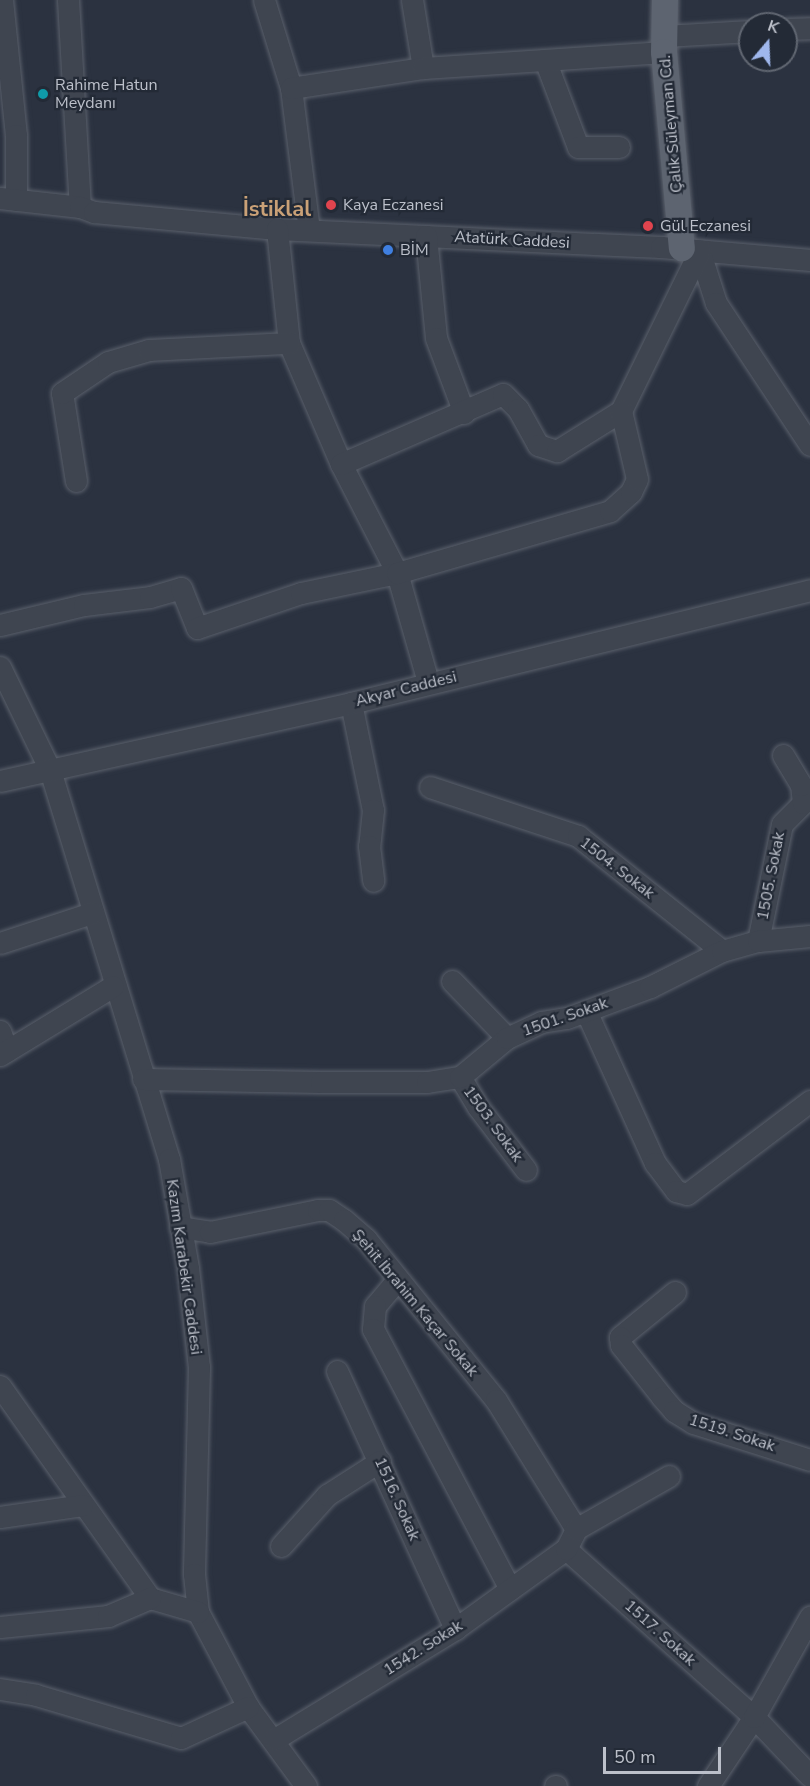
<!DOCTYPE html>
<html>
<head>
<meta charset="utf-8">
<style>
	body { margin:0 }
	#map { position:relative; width:810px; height:1786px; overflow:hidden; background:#2b3240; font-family:"Nunito Sans",sans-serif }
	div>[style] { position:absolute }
	.roads { filter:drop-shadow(0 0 2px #5a606b) drop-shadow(0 0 2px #5a606b) }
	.minor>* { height:21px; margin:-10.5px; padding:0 10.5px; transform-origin:10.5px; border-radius:10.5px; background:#3f4550 }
	.major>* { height:26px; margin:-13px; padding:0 13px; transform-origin:13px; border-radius:13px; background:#5d6470 }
	.dots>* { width:16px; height:16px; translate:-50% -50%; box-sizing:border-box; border:3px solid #232a36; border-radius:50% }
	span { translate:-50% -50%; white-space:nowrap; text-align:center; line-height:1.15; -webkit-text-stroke:4.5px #232a36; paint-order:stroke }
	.poi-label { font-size:16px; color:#bcc0ca }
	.left { translate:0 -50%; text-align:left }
	.street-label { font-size:16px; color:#bcc0ca }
	.district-label { font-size:22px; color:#caa177; font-weight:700 }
	.north { position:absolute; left:738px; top:12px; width:60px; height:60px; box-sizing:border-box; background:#232a36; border:2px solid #606671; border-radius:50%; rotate:19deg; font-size:16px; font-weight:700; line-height:24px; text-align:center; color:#bcc0ca }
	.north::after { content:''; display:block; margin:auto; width:21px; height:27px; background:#9fb7ec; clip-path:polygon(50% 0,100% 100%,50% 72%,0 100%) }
	.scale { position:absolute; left:603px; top:1747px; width:118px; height:27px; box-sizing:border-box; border:3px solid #bcc0ca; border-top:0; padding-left:8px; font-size:18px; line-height:21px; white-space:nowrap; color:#bcc0ca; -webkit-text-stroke:4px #232a36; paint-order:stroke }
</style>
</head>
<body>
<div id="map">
	<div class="roads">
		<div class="minor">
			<i style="left:2px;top:0;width:136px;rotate:84.1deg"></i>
			<i style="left:16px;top:135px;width:65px;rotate:90deg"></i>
			<i style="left:68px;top:0;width:207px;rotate:86.7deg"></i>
			<i style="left:264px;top:0;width:92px;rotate:72.9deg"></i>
			<i style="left:291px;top:88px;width:143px;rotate:82.8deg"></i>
			<i style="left:412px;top:0;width:69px;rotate:80.8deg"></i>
			<i style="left:786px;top:29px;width:24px;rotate:-2deg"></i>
			<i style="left:665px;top:36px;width:85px;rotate:-3.4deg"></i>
			<i style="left:545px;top:60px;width:93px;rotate:69.2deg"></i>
			<i style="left:578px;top:147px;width:41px"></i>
			<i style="left:291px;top:88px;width:134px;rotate:-8.6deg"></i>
			<i style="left:423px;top:68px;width:242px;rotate:-3.8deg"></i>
			<i style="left:0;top:198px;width:81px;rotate:6.4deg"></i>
			<i style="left:80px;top:207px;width:15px;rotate:20deg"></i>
			<i style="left:94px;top:212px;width:184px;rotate:5.3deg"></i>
			<i style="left:277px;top:229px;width:384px;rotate:2.7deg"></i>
			<i style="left:661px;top:247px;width:150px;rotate:5deg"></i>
			<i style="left:277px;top:229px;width:115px;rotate:84deg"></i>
			<i style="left:289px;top:343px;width:132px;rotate:66.7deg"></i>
			<i style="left:341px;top:464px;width:123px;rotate:62.8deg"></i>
			<i style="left:397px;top:573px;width:113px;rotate:74.1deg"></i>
			<i style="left:426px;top:236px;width:102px;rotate:84.4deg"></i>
			<i style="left:436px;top:338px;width:80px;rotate:69.5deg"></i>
			<i style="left:700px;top:253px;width:52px;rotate:72.3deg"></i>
			<i style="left:716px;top:303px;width:170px;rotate:56.5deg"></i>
			<i style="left:341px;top:464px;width:176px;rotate:-23.4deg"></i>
			<i style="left:503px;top:394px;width:21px;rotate:45deg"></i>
			<i style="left:518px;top:409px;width:41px;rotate:60.9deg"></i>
			<i style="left:538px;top:445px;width:20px;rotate:18deg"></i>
			<i style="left:557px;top:451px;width:75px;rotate:-32deg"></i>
			<i style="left:621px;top:411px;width:179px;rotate:-63.9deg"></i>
			<i style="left:76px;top:481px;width:89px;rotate:-99deg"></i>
			<i style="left:62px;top:393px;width:55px;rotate:-34deg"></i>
			<i style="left:108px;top:362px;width:43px;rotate:-16.3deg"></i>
			<i style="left:149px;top:350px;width:140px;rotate:-2.9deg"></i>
			<i style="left:0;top:625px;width:86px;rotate:-13.4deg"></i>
			<i style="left:84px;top:605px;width:66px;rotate:-6.9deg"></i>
			<i style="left:150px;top:597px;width:32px;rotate:-16deg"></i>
			<i style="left:181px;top:588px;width:43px;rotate:68.2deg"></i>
			<i style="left:197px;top:628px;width:110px;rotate:-18.6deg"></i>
			<i style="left:301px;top:593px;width:98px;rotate:-11.8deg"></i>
			<i style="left:397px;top:573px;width:222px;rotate:-16.2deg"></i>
			<i style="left:610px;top:511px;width:28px;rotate:-42deg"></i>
			<i style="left:631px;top:492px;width:14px;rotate:-65deg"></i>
			<i style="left:637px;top:479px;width:70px;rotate:-103.2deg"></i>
			<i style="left:0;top:667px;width:114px;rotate:64.1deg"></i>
			<i style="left:50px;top:770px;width:407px;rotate:73deg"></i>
			<i style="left:169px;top:1159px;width:111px;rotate:80.1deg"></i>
			<i style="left:188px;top:1268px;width:100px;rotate:83.7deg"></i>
			<i style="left:199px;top:1367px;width:207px;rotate:91.4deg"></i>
			<i style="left:194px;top:1574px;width:38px;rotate:84deg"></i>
			<i style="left:198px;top:1612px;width:107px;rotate:62.2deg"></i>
			<i style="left:248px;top:1707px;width:98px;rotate:53.7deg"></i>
			<i style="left:351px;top:703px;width:109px;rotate:78.4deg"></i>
			<i style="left:373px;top:810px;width:36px;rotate:96deg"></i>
			<i style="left:369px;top:846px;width:35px;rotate:83deg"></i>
			<i style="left:0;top:781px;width:360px;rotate:-12.5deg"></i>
			<i style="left:351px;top:703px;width:473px;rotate:-13.8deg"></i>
			<i style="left:430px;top:787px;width:156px;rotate:18.3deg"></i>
			<i style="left:578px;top:836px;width:184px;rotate:38.6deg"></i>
			<i style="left:758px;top:941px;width:119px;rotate:-78.4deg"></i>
			<i style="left:782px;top:824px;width:30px;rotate:-45deg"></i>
			<i style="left:803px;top:803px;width:18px;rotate:-96deg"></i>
			<i style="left:801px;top:785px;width:35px;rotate:-121deg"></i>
			<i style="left:0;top:943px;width:97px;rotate:-18.1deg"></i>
			<i style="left:452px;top:981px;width:79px;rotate:46deg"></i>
			<i style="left:586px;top:1011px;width:167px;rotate:65.6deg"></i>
			<i style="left:655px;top:1163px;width:35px;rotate:53deg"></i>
			<i style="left:676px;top:1191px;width:11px;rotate:15deg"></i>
			<i style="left:687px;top:1194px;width:154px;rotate:-37.1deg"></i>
			<i style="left:0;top:1031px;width:21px;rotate:71deg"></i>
			<i style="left:0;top:1055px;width:132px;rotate:-31.4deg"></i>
			<i style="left:460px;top:1077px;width:35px;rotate:59deg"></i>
			<i style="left:478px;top:1107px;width:79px;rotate:52.7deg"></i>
			<i style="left:143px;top:1079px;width:178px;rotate:1deg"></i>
			<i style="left:321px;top:1082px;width:106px"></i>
			<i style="left:427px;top:1082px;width:33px;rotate:-9deg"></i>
			<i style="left:460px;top:1077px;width:61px;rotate:-39.7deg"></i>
			<i style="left:507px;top:1038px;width:38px;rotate:-25deg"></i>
			<i style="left:541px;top:1022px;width:26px;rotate:-9deg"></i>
			<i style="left:567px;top:1018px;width:89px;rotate:-20.5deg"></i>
			<i style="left:650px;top:987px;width:80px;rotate:-26.6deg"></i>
			<i style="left:722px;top:951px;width:37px;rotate:-16deg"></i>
			<i style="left:758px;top:941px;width:52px;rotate:-5.5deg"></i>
			<i style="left:180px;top:1227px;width:30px;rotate:9deg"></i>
			<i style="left:210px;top:1232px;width:110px;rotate:-11.5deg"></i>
			<i style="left:318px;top:1210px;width:11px"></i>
			<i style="left:329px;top:1210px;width:18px;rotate:34deg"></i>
			<i style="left:344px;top:1220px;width:29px;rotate:41deg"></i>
			<i style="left:366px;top:1239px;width:207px;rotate:51.1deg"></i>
			<i style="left:496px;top:1400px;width:152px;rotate:58.2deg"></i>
			<i style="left:397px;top:1280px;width:34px;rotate:130deg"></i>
			<i style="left:375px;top:1306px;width:23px;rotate:95deg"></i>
			<i style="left:373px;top:1329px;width:294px;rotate:62.2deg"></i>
			<i style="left:675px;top:1292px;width:71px;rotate:140.7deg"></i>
			<i style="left:620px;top:1337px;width:8px;rotate:83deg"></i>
			<i style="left:621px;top:1345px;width:66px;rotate:51.7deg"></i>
			<i style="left:662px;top:1397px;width:18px;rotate:49deg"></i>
			<i style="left:674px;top:1411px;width:22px;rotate:32deg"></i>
			<i style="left:693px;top:1423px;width:123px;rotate:17.5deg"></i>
			<i style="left:337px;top:1371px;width:284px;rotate:65.4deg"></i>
			<i style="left:0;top:1386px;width:260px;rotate:54.7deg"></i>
			<i style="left:150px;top:1598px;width:50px;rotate:16.3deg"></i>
			<i style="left:0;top:1517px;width:83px;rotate:-8.3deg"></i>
			<i style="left:281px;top:1546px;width:69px;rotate:-48deg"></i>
			<i style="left:327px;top:1495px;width:63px;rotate:-32.7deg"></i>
			<i style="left:566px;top:1549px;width:252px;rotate:41.8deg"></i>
			<i style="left:754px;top:1717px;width:81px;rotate:46.5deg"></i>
			<i style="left:0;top:1627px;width:109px;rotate:-5.8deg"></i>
			<i style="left:108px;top:1616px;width:46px;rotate:-23.2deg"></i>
			<i style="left:0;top:1689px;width:36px;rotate:9deg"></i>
			<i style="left:36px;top:1695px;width:151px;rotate:16.5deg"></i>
			<i style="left:181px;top:1738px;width:74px;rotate:-24.8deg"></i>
			<i style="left:275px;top:1739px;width:211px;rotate:-31.4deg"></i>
			<i style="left:455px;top:1629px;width:137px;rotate:-35.8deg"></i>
			<i style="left:566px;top:1549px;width:22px;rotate:-63deg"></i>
			<i style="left:576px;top:1529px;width:107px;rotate:-29.7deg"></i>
			<i style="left:555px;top:1786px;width:1px"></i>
			<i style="left:708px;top:1786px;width:83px;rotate:-56.3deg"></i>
			<i style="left:754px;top:1717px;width:115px;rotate:-60.8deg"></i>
		</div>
		<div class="major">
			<i style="left:665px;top:0;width:52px;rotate:91.1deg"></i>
			<i style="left:664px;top:52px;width:197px;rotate:84.8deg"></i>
		</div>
	</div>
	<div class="dots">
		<i style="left:43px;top:94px;background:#0f9aa8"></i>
		<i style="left:331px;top:205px;background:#e0444e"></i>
		<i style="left:648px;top:226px;background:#e0444e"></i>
		<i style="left:388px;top:250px;background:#3f7fe0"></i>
	</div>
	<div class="poi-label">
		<span class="left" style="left:55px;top:94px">Rahime Hatun<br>Meydanı</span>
		<span class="left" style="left:343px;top:205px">Kaya Eczanesi</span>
		<span class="left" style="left:660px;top:226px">Gül Eczanesi</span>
		<span class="left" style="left:400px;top:250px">BİM</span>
	</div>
	<div class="street-label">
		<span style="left:671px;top:124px;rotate:-95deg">Çalık Süleyman Cd.</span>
		<span style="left:512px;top:240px;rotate:3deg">Atatürk Caddesi</span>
		<span style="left:406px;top:689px;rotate:-14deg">Akyar Caddesi</span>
		<span style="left:617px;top:868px;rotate:38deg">1504. Sokak</span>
		<span style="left:771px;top:876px;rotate:-79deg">1505. Sokak</span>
		<span style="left:565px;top:1017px;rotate:-19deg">1501. Sokak</span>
		<span style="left:493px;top:1124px;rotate:54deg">1503. Sokak</span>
		<span style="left:184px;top:1267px;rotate:82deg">Kazım Karabekir Caddesi</span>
		<span style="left:415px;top:1303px;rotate:50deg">Şehit İbrahim Kaçar Sokak</span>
		<span style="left:732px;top:1433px;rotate:18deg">1519. Sokak</span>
		<span style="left:397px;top:1499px;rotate:66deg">1516. Sokak</span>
		<span style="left:660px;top:1633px;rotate:42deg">1517. Sokak</span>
		<span style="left:423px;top:1648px;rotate:-32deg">1542. Sokak</span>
	</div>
	<div class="district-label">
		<span style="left:277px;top:210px">İstiklal</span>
	</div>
	<div class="north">K</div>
	<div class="scale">50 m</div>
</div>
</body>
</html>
